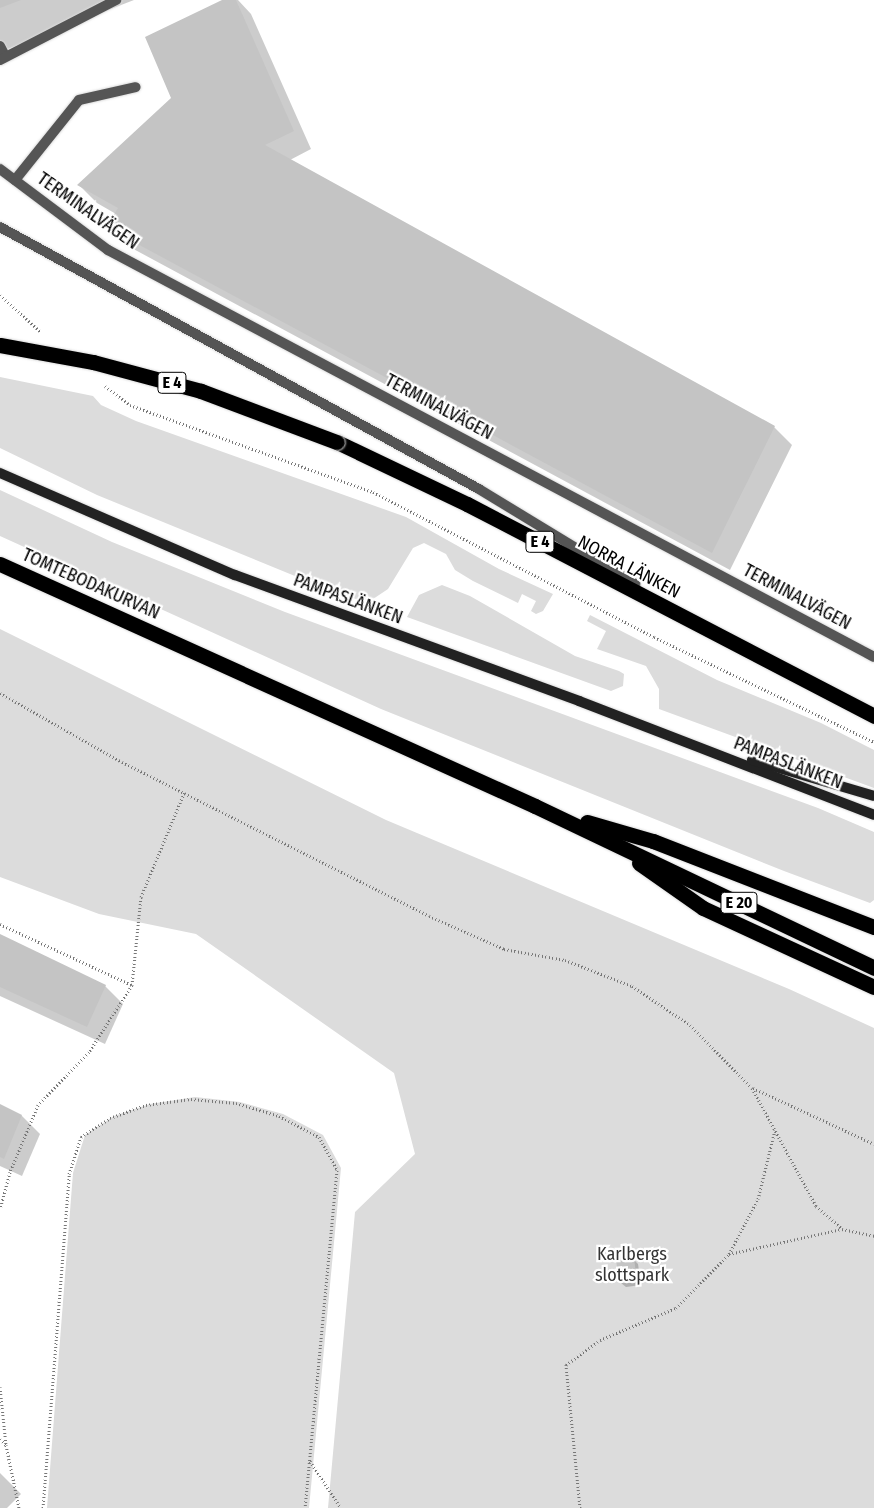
<!DOCTYPE html>
<html>
<head>
<meta charset="utf-8">
<style>
	body { margin:0 }
	#map { position:relative; width:874px; height:1508px; overflow:hidden; background:#fff; font-family:"Fira Sans Condensed",sans-serif }
	div>[style] { position:absolute }
	.green>* { inset:0; background:#dcdcdc }
	.shadow>* { inset:0; background:#0003 }
	.building>* { inset:0; background:#c4c4c4; transform-origin:0 0 }
	.path>* { height:3px; margin-top:-1.5px; transform-origin:0; background:repeating-linear-gradient(90deg,#777 0 1px,transparent 0 3.5px) }
	.roads { filter:drop-shadow(0 0 1px #dbdbdb) drop-shadow(0 0 1px #dbdbdb) }
	.lane>* { height:10px; margin:-5px; padding:0 5px; transform-origin:5px; border-radius:5px; background:#555 }
	.street>* { height:10px; margin:-5px; padding:0 5px; transform-origin:5px; border-radius:5px; background:#555 }
	.secondary>* { height:10px; margin:-5px; padding:0 5px; transform-origin:5px; border-radius:5px; background:#222 }
	.highway>* { height:15px; margin:-7.5px; padding:0 7.5px; transform-origin:7.5px; border-radius:7.5px; background:#000 }
	.bridges { filter:drop-shadow(0 0 1px #dbdbdb) drop-shadow(0 0 1px #dbdbdb) }
	.highway-bridge>* { height:15px; margin:-7.5px; padding:0 7.5px; transform-origin:7.5px; border-radius:7.5px; background:#000 }
	span { translate:-50% -50%; white-space:nowrap; text-align:center; line-height:1.15; -webkit-text-stroke:4.5px #fff; paint-order:stroke }
	.shield-label span { padding:1px 4px; background:#fff; border:1px solid; border-radius:4px; -webkit-text-stroke-width:0 }
	.shield-label { font-size:16px; color:#000; font-weight:700 }
	.street-label { font-size:18px; color:#000 }
	.park-label { font-size:18px; color:#333 }
</style>
</head>
<body>
<div id="map">
	<div class="green">
		<i style="clip-path:polygon(0 377px,93px 396px,101px 405px,136px 421px,406px 517px,499px 569px,553px 594px,543px 611px,536px 614px,531px 611px,536px 601px,522px 594px,518px 603px,473px 581px,455px 570px,446px 554px,424px 543px,413px 548px,388px 589px,367px 603px,312px 583px,97px 495px,0 448px)"></i>
		<i style="clip-path:polygon(0 490px,112px 542px,285px 612px,818px 808px,874px 832px,874px 900px,870px 903px,784px 871px,381px 709px,0 536px)"></i>
		<i style="clip-path:polygon(442px 585px,470px 596px,575px 656px,619px 671px,624px 674px,623px 686px,611px 691px,407px 617px,419px 595px)"></i>
		<i style="clip-path:polygon(590px 615px,717px 680px,821px 723px,874px 750px,874px 788px,659px 709px,659px 689px,646px 666px,597px 649px,606px 631px,587px 621px)"></i>
		<i style="clip-path:polygon(0 629px,386px 820px,789px 989px,874px 1028px,874px 1508px,328px 1508px,355px 1212px,415px 1154px,394px 1073px,196px 934px,99px 914px,0 877px)"></i>
		<i style="clip-path:polygon(195px 1097px,240px 1102px,283px 1114px,323px 1135px,341px 1168px,309px 1508px,47px 1508px,73px 1173px,85px 1135px,114px 1116px,150px 1104px)"></i>
	</div>
	<div class="shadow">
		<i style="clip-path:polygon(0 0,134px 0,0 52px)"></i>
		<i style="clip-path:polygon(225px 0,238px 0,251px 14px,311px 149px,290px 160px,774px 427px,792px 445px,730px 570px,126px 245px,108px 227px,116px 214px,97px 203px,79px 185px,173px 99px)"></i>
		<i style="clip-path:polygon(0 936px,105px 986px,123px 1004px,105px 1044px,0 996px)"></i>
		<i style="clip-path:polygon(0 1106px,22px 1116px,40px 1134px,22px 1176px,0 1166px)"></i>
		<i style="clip-path:polygon(633px 1259px,638px 1264px,641px 1285px,626px 1287px,621px 1283px)"></i>
		<i style="clip-path:polygon(0 1473px,21px 1494px,7px 1508px,0 1508px)"></i>
	</div>
	<div class="building">
		<i style="clip-path:polygon(0 0,21px 0,0 8px)"></i>
		<i style="clip-path:polygon(222px 0,236px 0,294px 131px,265px 145px,775px 426px,712px 553px,106px 227px,118px 208px,77px 185px,171px 98px,145px 37px)"></i>
		<i style="clip-path:polygon(0 934px,106px 985px,87px 1027px,0 987px)"></i>
		<i style="clip-path:polygon(0 1104px,22px 1115px,4px 1159px,0 1157px)"></i>
		<i style="left:634px;top:1258px;width:23px;height:18px;rotate:83deg"></i>
	</div>
	<div class="path">
		<i style="left:0;top:295px;width:55px;rotate:42.1deg"></i>
		<i style="left:105px;top:386px;width:31px;rotate:37deg"></i>
		<i style="left:130px;top:405px;width:258px;rotate:19.7deg"></i>
		<i style="left:373px;top:492px;width:316px;rotate:27.3deg"></i>
		<i style="left:654px;top:637px;width:244px;rotate:25.5deg"></i>
		<i style="left:0;top:693px;width:140px;rotate:29.5deg"></i>
		<i style="left:122px;top:762px;width:343px;rotate:26.6deg"></i>
		<i style="left:429px;top:916px;width:82px;rotate:23.7deg"></i>
		<i style="left:504px;top:949px;width:62px;rotate:10.2deg"></i>
		<i style="left:565px;top:960px;width:72px;rotate:21.2deg"></i>
		<i style="left:632px;top:986px;width:70px;rotate:33.9deg"></i>
		<i style="left:690px;top:1025px;width:88px;rotate:45.5deg"></i>
		<i style="left:752px;top:1088px;width:134px;rotate:61.5deg"></i>
		<i style="left:816px;top:1206px;width:35px;rotate:41deg"></i>
		<i style="left:0;top:924px;width:145px;rotate:24.8deg"></i>
		<i style="left:132px;top:985px;width:80px;rotate:122.7deg"></i>
		<i style="left:89px;top:1052px;width:74px;rotate:133.9deg"></i>
		<i style="left:38px;top:1105px;width:73px;rotate:112.7deg"></i>
		<i style="left:10px;top:1172px;width:38px;rotate:105deg"></i>
		<i style="left:132px;top:985px;width:88px;rotate:-84.2deg"></i>
		<i style="left:141px;top:897px;width:113px;rotate:-67.5deg"></i>
		<i style="left:753px;top:1088px;width:133px;rotate:24.8deg"></i>
		<i style="left:729px;top:1254px;width:116px;rotate:-12.5deg"></i>
		<i style="left:842px;top:1229px;width:33px;rotate:12deg"></i>
		<i style="left:0;top:1387px;width:58px;rotate:84.1deg"></i>
		<i style="left:0;top:1439px;width:8px;rotate:45deg"></i>
		<i style="left:6px;top:1445px;width:64px;rotate:78.3deg"></i>
		<i style="left:310px;top:1461px;width:56px;rotate:56.6deg"></i>
		<i style="left:43px;top:1508px;width:335px;rotate:-85.5deg"></i>
		<i style="left:69px;top:1174px;width:39px;rotate:-72deg"></i>
		<i style="left:81px;top:1137px;width:35px;rotate:-33deg"></i>
		<i style="left:110px;top:1118px;width:38px;rotate:-20deg"></i>
		<i style="left:146px;top:1105px;width:45px;rotate:-7.6deg"></i>
		<i style="left:191px;top:1099px;width:45px;rotate:5.1deg"></i>
		<i style="left:236px;top:1103px;width:45px;rotate:16.8deg"></i>
		<i style="left:279px;top:1116px;width:45px;rotate:27.7deg"></i>
		<i style="left:319px;top:1137px;width:38px;rotate:61deg"></i>
		<i style="left:337px;top:1170px;width:340px;rotate:95.4deg"></i>
		<i style="left:580px;top:1508px;width:144px;rotate:-95.6deg"></i>
		<i style="left:566px;top:1365px;width:42px;rotate:-36.3deg"></i>
		<i style="left:600px;top:1340px;width:82px;rotate:-22.8deg"></i>
		<i style="left:676px;top:1308px;width:76px;rotate:-45.5deg"></i>
		<i style="left:729px;top:1254px;width:62px;rotate:-62.2deg"></i>
		<i style="left:758px;top:1199px;width:71px;rotate:-76.2deg"></i>
	</div>
	<div class="roads">
		<div class="lane">
			<i style="left:0;top:46px;width:11px;rotate:63deg"></i>
			<i style="left:0;top:60px;width:131px;rotate:-27.3deg"></i>
			<i style="left:15px;top:180px;width:102px;rotate:-51.3deg"></i>
			<i style="left:79px;top:100px;width:58px;rotate:-12.8deg"></i>
			<i style="left:0;top:227px;width:546px;rotate:28.68deg"></i>
			<i style="left:479px;top:489px;width:183px;rotate:31.3deg"></i>
		</div>
		<div class="street">
			<i style="left:0;top:169px;width:135px;rotate:36.9deg"></i>
			<i style="left:108px;top:250px;width:867px;rotate:27.98deg"></i>
		</div>
		<div class="secondary">
			<i style="left:0;top:473px;width:256px;rotate:23.5deg"></i>
			<i style="left:235px;top:575px;width:366px;rotate:20.1deg"></i>
			<i style="left:579px;top:701px;width:316px;rotate:21.1deg"></i>
			<i style="left:752px;top:760px;width:127px;rotate:16.4deg"></i>
		</div>
		<div class="highway">
			<i style="left:337px;top:442px;width:144px;rotate:25.5deg"></i>
			<i style="left:467px;top:504px;width:459px;rotate:27.5deg"></i>
			<i style="left:0;top:564px;width:587px;rotate:24.34deg"></i>
			<i style="left:535px;top:806px;width:376px;rotate:25.5deg"></i>
			<i style="left:587px;top:822px;width:69px;rotate:16.1deg"></i>
			<i style="left:653px;top:841px;width:237px;rotate:21.3deg"></i>
			<i style="left:639px;top:863px;width:78px;rotate:35.1deg"></i>
			<i style="left:703px;top:908px;width:188px;rotate:24.8deg"></i>
		</div>
	</div>
	<div class="bridges">
		<div class="highway-bridge">
			<i style="left:0;top:345px;width:95px;rotate:10.4deg"></i>
			<i style="left:93px;top:362px;width:112px;rotate:15deg"></i>
			<i style="left:201px;top:391px;width:145px;rotate:20.6deg"></i>
		</div>
	</div>
	<div class="shield-label">
		<span style="left:172px;top:383px">E 4</span>
		<span style="left:540px;top:542px">E 4</span>
		<span style="left:739px;top:903px">E 20</span>
	</div>
	<div class="street-label">
		<span style="left:88px;top:211px;rotate:35deg">TERMINALVÄGEN</span>
		<span style="left:439px;top:407px;rotate:28deg">TERMINALVÄGEN</span>
		<span style="left:629px;top:567px;rotate:28deg">NORRA LÄNKEN</span>
		<span style="left:91px;top:584px;rotate:24deg">TOMTEBODAKURVAN</span>
		<span style="left:797px;top:597px;rotate:28deg">TERMINALVÄGEN</span>
		<span style="left:348px;top:599px;rotate:20deg">PAMPASLÄNKEN</span>
		<span style="left:788px;top:763px;rotate:21deg">PAMPASLÄNKEN</span>
	</div>
	<div class="park-label">
		<span style="left:632px;top:1265px">Karlbergs<br>slottspark</span>
	</div>
</div>
</body>
</html>
